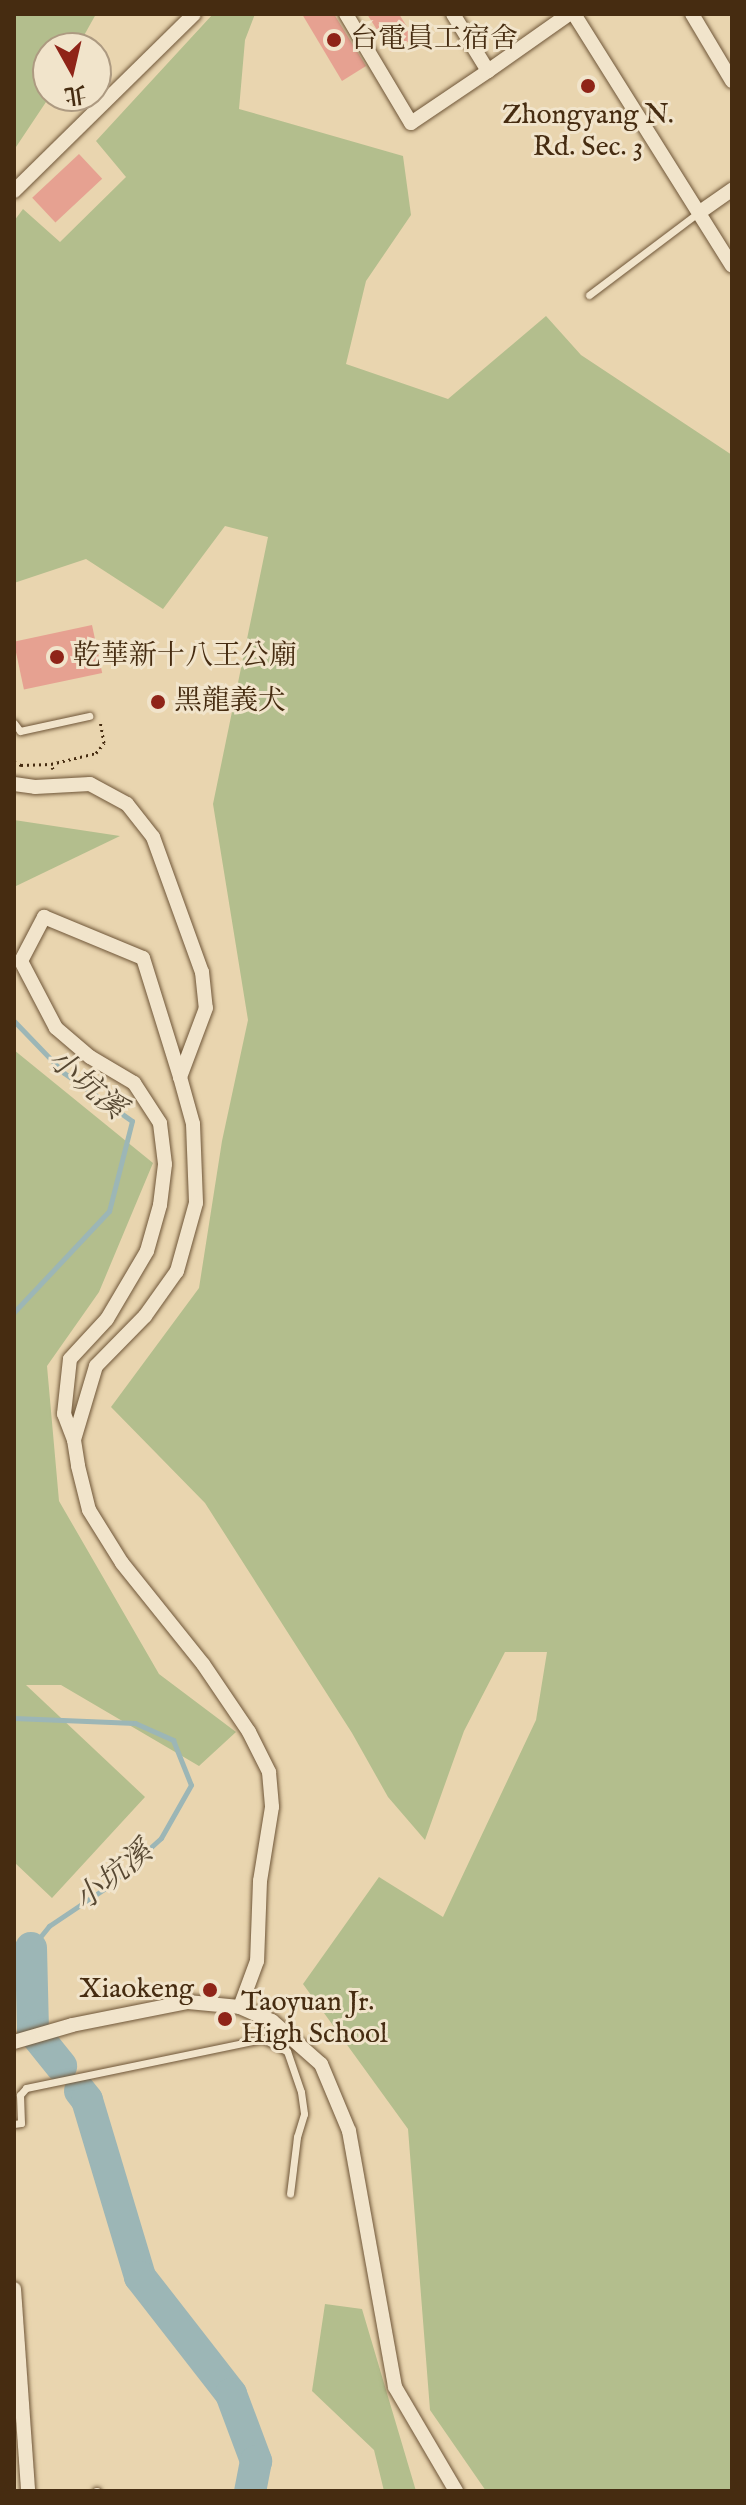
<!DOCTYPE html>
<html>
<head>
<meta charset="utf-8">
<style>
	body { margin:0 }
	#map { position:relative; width:746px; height:2505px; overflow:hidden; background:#e9d5af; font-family:"IM FELL English","Noto Serif TC",serif }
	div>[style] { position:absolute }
	.green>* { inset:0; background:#b3be8d }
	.stream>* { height:5px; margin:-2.5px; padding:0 2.5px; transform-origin:2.5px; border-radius:2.5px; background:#9cb6b6 }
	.river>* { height:32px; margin:-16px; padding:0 16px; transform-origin:16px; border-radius:16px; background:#9cb6b6 }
	.building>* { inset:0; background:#e6a191; transform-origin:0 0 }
	.path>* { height:3px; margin-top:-1.5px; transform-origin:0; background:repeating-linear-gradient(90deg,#462c11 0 2px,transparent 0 6px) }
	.roads { filter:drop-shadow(0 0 2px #6f5638) drop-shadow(0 0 2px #6f5638) }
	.lane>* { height:7px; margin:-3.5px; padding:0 3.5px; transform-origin:3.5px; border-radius:3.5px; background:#f1e4cb }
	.street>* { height:14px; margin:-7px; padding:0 7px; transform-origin:7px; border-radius:7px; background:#f1e4cb }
	.dots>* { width:22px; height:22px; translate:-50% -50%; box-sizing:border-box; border:4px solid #f1e4cb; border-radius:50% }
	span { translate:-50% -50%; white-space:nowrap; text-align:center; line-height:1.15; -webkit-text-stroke:6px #f1e4cb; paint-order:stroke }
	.poi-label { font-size:28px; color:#462c11 }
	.left { translate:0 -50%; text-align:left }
	.right { translate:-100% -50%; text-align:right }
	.water-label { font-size:30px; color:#574832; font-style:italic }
	.frame { position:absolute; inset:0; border:16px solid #462c11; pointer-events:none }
	.north { position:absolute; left:32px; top:32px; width:80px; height:80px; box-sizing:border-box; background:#f1e4cb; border:2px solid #ad9a81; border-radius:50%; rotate:172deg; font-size:22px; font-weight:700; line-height:32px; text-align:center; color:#462c11 }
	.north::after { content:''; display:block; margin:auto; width:28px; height:36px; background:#8f2418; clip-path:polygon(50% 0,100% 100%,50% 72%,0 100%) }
</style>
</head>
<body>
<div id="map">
	<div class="green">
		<i style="clip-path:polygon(14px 14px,96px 14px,77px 48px,48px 48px,50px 96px,14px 150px)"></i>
		<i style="clip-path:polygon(213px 14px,255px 14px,245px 40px,239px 109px,403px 156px,411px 215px,366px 281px,346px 364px,448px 399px,546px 316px,581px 355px,732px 455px,732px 2491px,486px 2491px,430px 2410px,408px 2129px,303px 1984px,379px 1877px,443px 1917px,536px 1720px,547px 1652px,505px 1652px,464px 1731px,425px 1840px,388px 1797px,352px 1733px,205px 1503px,111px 1407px,199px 1288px,222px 1141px,248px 1020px,213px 804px,268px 537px,225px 526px,163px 609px,86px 559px,14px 583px,14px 221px,23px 209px,60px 242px,126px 177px,96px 141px)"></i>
		<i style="clip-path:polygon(14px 820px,120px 836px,14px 887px)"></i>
		<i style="clip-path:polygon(14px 1050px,153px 1163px,99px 1292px,47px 1366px,59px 1501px,159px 1674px,236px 1732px,199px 1766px,61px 1685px,26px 1685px,145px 1797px,52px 1898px,14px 1862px)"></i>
		<i style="clip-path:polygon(325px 2304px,362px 2309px,416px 2491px,384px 2491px,374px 2450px,312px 2391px)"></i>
	</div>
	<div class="stream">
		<i style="left:14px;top:1021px;width:72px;rotate:46.1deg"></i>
		<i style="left:64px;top:1073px;width:83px;rotate:35.2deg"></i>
		<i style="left:132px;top:1121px;width:93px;rotate:104.3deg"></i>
		<i style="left:109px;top:1211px;width:139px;rotate:133.2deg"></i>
		<i style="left:14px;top:1718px;width:121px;rotate:2.4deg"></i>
		<i style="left:135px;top:1723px;width:42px;rotate:24.1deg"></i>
		<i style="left:173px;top:1740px;width:48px;rotate:68.2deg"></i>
		<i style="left:191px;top:1785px;width:61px;rotate:119.5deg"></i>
		<i style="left:161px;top:1838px;width:73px;rotate:137.8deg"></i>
		<i style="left:107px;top:1887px;width:70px;rotate:146.1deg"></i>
		<i style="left:49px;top:1926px;width:28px;rotate:129deg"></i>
	</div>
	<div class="river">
		<i style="left:31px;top:1948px;width:83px;rotate:88.6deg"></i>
		<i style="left:33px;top:2031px;width:45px;rotate:51.3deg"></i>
		<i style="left:80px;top:2091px;width:11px;rotate:52deg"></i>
		<i style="left:87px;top:2100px;width:185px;rotate:73.3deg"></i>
		<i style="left:140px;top:2277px;width:148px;rotate:52.1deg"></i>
		<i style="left:231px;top:2394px;width:72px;rotate:69.5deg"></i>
		<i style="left:256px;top:2461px;width:31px;rotate:101deg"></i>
	</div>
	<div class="building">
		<i style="clip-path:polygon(302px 14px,334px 14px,366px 66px,342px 81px)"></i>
		<i style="clip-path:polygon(367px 14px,399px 14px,414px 38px,391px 52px)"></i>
		<i style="left:79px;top:154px;width:34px;height:64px;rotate:47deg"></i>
		<i style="left:92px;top:625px;width:49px;height:80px;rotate:78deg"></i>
	</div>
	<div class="path">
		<i style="left:14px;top:762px;width:8px;rotate:23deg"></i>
		<i style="left:21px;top:765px;width:30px;rotate:-2deg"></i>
		<i style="left:53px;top:769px;width:5px;rotate:-112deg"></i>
		<i style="left:51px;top:764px;width:46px;rotate:-13.7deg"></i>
		<i style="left:96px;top:753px;width:13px;rotate:-51deg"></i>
		<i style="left:104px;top:743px;width:23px;rotate:-100deg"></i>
	</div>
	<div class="roads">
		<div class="lane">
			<i style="left:589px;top:295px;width:136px;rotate:-37deg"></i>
			<i style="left:14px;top:723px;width:10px;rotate:53deg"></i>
			<i style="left:20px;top:731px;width:71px;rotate:-12.3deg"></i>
			<i style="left:14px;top:2124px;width:7px;rotate:-8deg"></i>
			<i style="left:21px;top:2123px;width:28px;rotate:-92deg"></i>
			<i style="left:20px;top:2095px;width:9px;rotate:-49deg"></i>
			<i style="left:26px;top:2088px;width:242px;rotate:-11.7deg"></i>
			<i style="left:263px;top:2039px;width:27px;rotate:27deg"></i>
			<i style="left:287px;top:2051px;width:43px;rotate:71.1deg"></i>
			<i style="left:301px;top:2092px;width:22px;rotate:82deg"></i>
			<i style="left:304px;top:2114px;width:24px;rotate:107deg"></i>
			<i style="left:297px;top:2137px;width:57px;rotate:97deg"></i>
			<i style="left:96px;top:2491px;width:1px"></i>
		</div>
		<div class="street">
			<i style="left:346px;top:14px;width:127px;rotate:59.2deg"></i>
			<i style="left:411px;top:123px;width:93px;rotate:-34deg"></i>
			<i style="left:453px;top:14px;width:67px;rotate:58.4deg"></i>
			<i style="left:488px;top:71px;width:99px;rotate:-35.1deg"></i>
			<i style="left:574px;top:14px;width:297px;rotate:57.9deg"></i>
			<i style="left:692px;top:14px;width:78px;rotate:59.2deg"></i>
			<i style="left:14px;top:191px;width:252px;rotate:-44.5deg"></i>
			<i style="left:700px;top:212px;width:39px;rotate:-35deg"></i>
			<i style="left:14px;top:784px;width:21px;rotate:8deg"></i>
			<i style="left:35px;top:787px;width:55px;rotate:-3.1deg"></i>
			<i style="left:90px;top:784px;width:42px;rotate:28.4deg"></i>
			<i style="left:127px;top:804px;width:42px;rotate:51.8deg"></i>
			<i style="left:153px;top:837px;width:144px;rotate:70.1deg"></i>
			<i style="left:202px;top:972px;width:36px;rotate:84deg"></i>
			<i style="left:206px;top:1008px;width:74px;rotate:110.6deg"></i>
			<i style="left:180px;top:1077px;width:49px;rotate:74.5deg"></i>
			<i style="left:193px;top:1124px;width:79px;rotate:87.8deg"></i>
			<i style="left:196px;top:1203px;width:71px;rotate:105.6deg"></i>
			<i style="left:177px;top:1271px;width:55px;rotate:125.4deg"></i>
			<i style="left:145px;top:1316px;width:70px;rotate:134.4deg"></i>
			<i style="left:96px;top:1366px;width:77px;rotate:106.6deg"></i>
			<i style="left:74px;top:1440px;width:26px;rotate:81deg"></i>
			<i style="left:78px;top:1466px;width:45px;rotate:76deg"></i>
			<i style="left:89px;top:1510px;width:62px;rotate:58.1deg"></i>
			<i style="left:122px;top:1563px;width:129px;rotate:51.3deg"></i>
			<i style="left:203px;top:1664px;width:82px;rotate:55.9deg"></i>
			<i style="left:249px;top:1732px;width:45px;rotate:63.4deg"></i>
			<i style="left:269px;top:1772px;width:35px;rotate:85deg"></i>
			<i style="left:272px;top:1807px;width:75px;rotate:99.2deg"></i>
			<i style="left:260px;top:1881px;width:80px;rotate:92.1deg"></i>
			<i style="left:257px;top:1961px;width:49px;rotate:110.3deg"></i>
			<i style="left:240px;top:2007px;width:35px;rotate:24deg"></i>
			<i style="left:272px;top:2021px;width:65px;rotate:41.3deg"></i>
			<i style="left:321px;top:2064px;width:73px;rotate:67.3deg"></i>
			<i style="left:349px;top:2131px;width:260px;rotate:79.8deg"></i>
			<i style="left:395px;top:2387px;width:121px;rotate:59.6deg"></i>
			<i style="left:74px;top:1440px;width:28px;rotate:-111deg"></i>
			<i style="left:64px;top:1414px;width:55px;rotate:-83.8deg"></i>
			<i style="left:70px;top:1359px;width:54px;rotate:-47.2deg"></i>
			<i style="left:107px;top:1319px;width:79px;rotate:-59.5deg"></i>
			<i style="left:147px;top:1251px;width:48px;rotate:-74.2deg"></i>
			<i style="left:160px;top:1205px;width:41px;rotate:-83deg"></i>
			<i style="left:165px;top:1164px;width:41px;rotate:-97deg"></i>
			<i style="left:160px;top:1123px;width:48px;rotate:-123deg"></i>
			<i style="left:134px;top:1083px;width:51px;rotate:-149.4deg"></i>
			<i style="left:90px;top:1057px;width:45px;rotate:-139.5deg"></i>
			<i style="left:56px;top:1028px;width:76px;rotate:-117.6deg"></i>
			<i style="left:21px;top:961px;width:50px;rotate:-62.4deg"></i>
			<i style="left:44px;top:917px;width:107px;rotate:22.5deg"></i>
			<i style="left:143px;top:958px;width:125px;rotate:72.7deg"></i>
			<i style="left:14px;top:2042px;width:60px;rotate:-16.3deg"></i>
			<i style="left:72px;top:2025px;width:117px;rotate:-11.3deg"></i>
			<i style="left:187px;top:2002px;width:53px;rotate:5.4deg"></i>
			<i style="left:14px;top:2289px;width:202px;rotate:86deg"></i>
		</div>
	</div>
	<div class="dots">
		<i style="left:334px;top:40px;background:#8f2418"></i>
		<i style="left:588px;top:86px;background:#8f2418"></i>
		<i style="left:57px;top:657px;background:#8f2418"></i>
		<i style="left:158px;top:702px;background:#8f2418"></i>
		<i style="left:210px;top:1990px;background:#8f2418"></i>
		<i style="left:225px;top:2019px;background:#8f2418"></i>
	</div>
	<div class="poi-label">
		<span class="left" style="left:350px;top:40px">台電員工宿舍</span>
		<span style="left:588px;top:132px">Zhongyang N.<br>Rd. Sec. 3</span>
		<span class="left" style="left:73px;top:657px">乾華新十八王公廟</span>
		<span class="left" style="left:174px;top:702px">黑龍義犬</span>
		<span class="right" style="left:194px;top:1990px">Xiaokeng</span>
		<span class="left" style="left:241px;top:2019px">Taoyuan Jr.<br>High School</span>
	</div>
	<div class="water-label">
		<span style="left:86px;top:1085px;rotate:40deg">小坑溪</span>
		<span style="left:114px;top:1877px;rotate:-39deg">小坑溪</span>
	</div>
	<div class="frame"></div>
	<div class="north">北</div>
</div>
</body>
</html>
